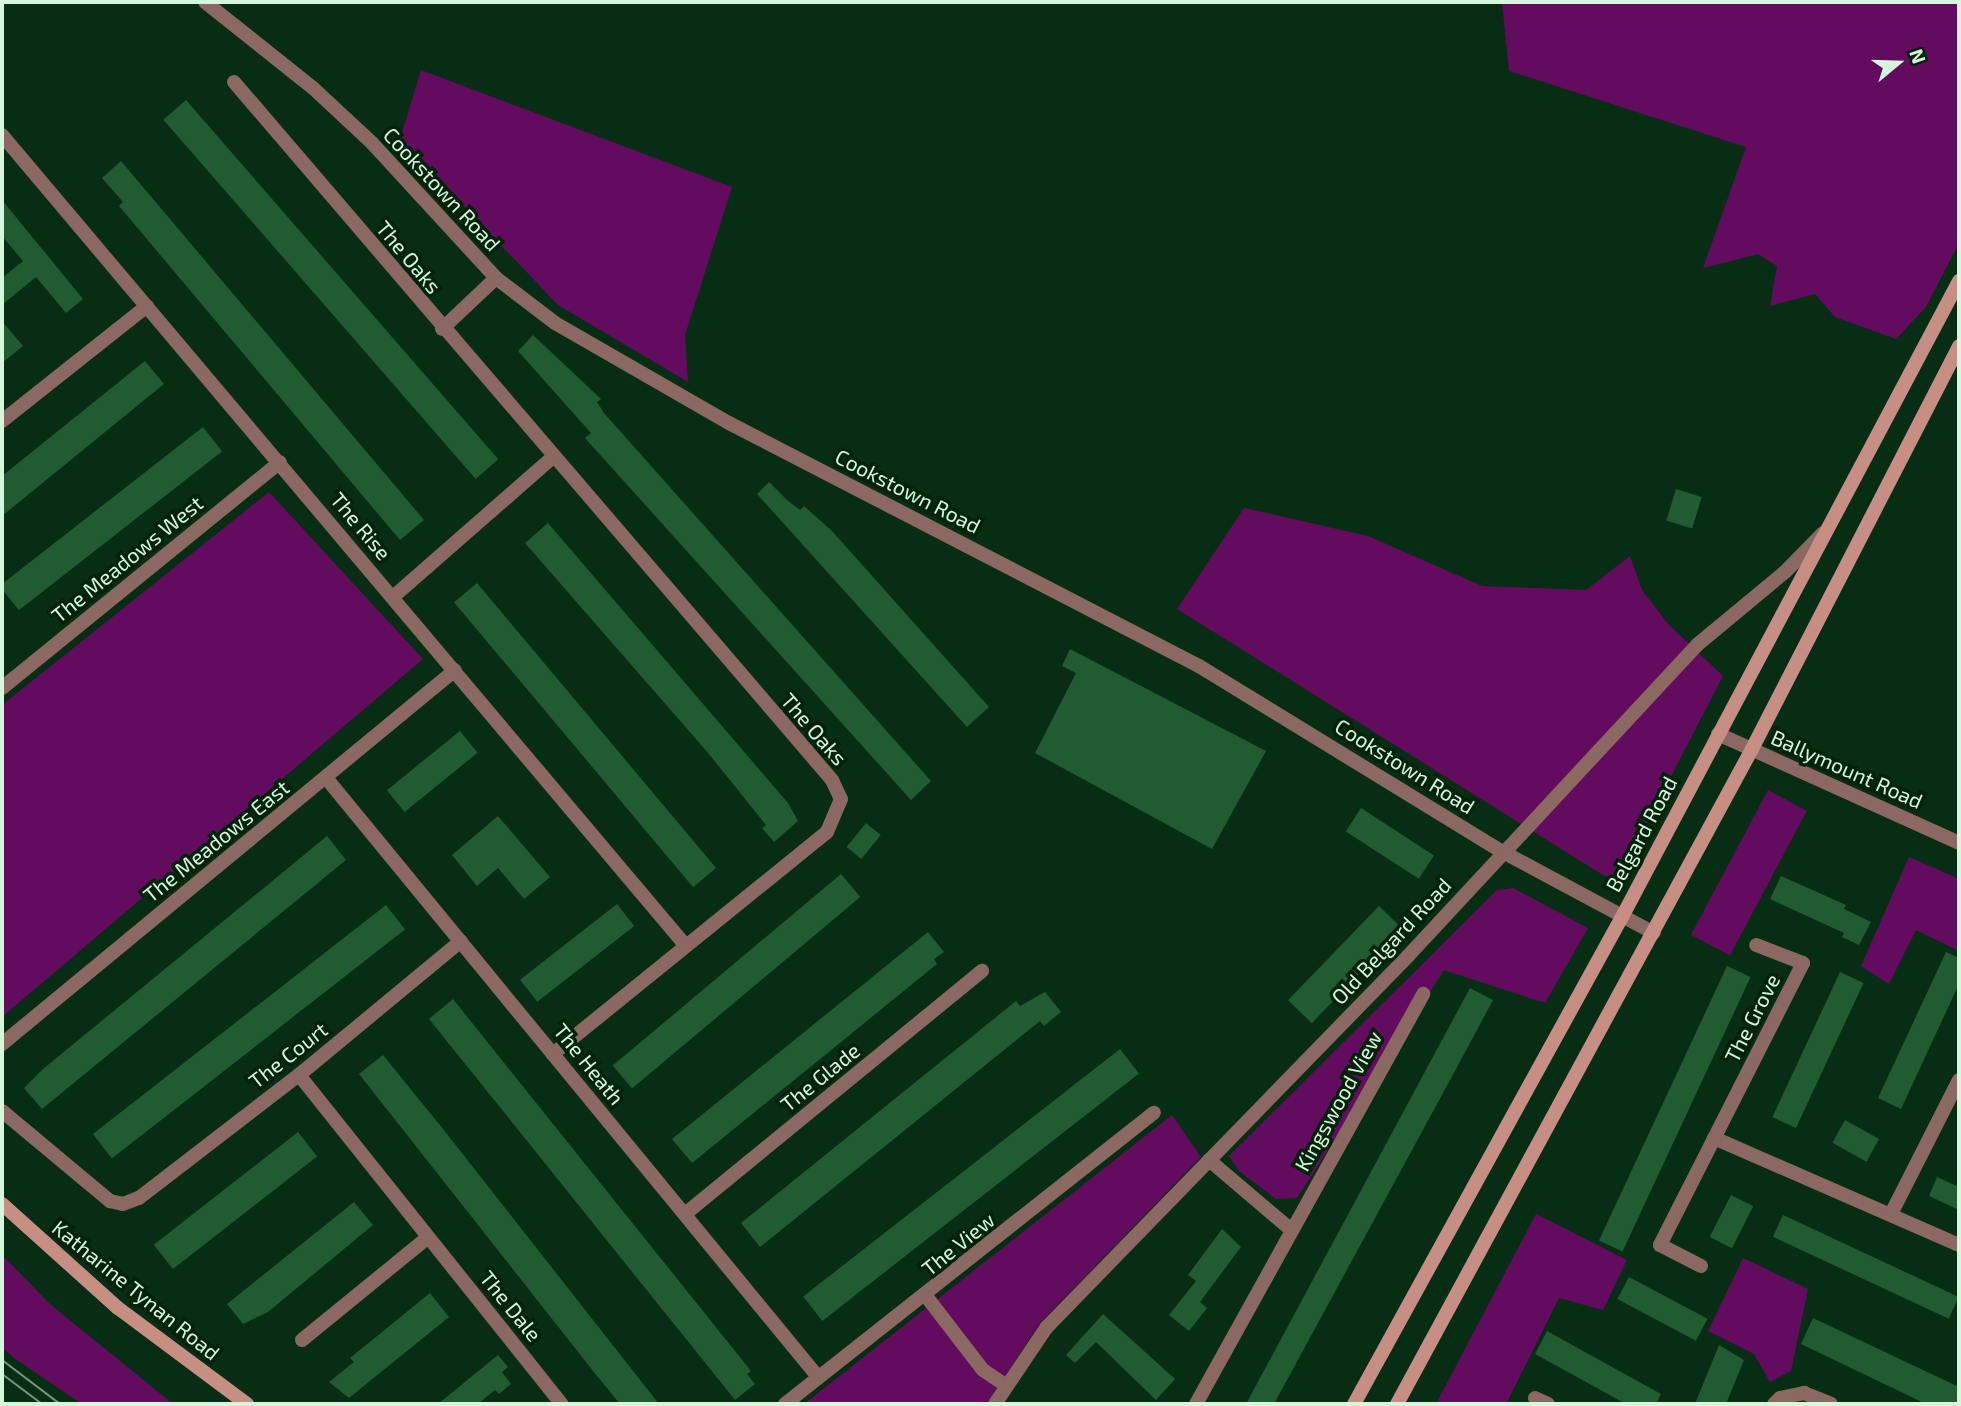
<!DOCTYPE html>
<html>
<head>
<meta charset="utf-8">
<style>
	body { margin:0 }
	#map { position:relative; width:1961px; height:1406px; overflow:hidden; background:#072d14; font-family:"Exo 2",sans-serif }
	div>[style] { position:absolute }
	.green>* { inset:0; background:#630c5f; transform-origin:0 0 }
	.building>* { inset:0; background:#205b32; transform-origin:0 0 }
	.minor>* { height:14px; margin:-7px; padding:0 7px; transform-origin:7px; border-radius:7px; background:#8c6862 }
	.tertiary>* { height:14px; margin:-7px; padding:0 7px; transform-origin:7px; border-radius:7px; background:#8c6862 }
	.secondary>* { height:14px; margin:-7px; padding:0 7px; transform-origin:7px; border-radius:7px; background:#c78e84 }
	.tram>* { height:2px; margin:-1px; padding:0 1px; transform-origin:1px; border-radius:1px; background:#73987d }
	span { translate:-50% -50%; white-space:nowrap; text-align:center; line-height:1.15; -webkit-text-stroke:7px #00230a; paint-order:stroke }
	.street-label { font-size:21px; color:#d5f8dc }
	.frame { position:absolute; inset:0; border:4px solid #d5f8dc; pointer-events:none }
	.north { position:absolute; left:1863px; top:28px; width:70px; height:70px; -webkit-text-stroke:5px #00230a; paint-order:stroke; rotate:71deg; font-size:19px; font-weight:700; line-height:28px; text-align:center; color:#d5f8dc }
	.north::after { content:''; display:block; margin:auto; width:24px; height:32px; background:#d5f8dc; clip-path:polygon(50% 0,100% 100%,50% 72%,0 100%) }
</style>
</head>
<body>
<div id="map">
	<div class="green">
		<i style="clip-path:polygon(1502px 2px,1959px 2px,1959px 243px,1926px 307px,1896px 339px,1835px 317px,1815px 294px,1770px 306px,1777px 266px,1758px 254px,1703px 268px,1746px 147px,1509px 71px)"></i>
		<i style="clip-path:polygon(421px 70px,732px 187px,685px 335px,688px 382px,558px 305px,400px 139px)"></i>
		<i style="clip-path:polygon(269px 492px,423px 659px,2px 1017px,2px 705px)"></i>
		<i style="clip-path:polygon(1244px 508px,1368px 536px,1482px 586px,1586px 590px,1630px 556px,1642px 590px,1668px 624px,1723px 676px,1622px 871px,1614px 878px,1603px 875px,1177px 609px)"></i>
		<i style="left:1768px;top:790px;width:44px;height:164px;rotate:28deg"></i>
		<i style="clip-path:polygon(1909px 857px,1959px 879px,1959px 951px,1916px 930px,1889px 984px,1861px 966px)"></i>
		<i style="clip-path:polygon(1513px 888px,1588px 928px,1545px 1003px,1444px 970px,1297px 1198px,1276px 1199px,1239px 1171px,1229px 1156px,1497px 890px)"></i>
		<i style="clip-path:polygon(1172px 1115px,1201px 1157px,1039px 1324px,987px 1404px,804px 1404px)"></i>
		<i style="clip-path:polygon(1536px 1214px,1627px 1260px,1603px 1310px,1559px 1298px,1506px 1404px,1436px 1404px)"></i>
		<i style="clip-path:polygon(2px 1255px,51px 1305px,173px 1404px,82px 1404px,14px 1358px,2px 1347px)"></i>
		<i style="clip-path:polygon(1743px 1258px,1808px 1289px,1791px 1371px,1770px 1382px,1754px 1354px,1708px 1331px)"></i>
	</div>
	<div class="building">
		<i style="left:186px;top:100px;width:476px;height:30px;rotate:49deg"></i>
		<i style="clip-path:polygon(121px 161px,424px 520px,400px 540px,119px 206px,123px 202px,102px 178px)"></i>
		<i style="clip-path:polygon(2px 200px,83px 299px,66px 313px,36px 277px,2px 305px,2px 278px,23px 261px,2px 236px)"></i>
		<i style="clip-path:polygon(2px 321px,23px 346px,2px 363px)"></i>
		<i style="clip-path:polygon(533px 335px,601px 399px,597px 402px,604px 413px,931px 781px,911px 800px,585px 438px,591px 433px,518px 351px)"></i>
		<i style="clip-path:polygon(145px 361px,164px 384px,2px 516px,2px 476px)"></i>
		<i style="left:203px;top:427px;width:31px;height:258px;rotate:52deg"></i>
		<i style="clip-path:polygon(769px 482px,786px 499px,800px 510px,804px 506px,832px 531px,989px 707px,967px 727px,757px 494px)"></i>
		<i style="left:1676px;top:489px;width:27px;height:33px;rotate:17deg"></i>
		<i style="clip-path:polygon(548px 523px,788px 803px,798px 821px,774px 842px,762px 828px,766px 825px,709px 754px,525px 543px)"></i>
		<i style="left:477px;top:583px;width:372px;height:30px;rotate:50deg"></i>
		<i style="clip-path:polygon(1070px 649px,1266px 751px,1212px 849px,1035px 753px,1076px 673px,1062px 666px)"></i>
		<i style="left:460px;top:731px;width:28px;height:94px;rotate:51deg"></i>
		<i style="left:1361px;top:808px;width:87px;height:28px;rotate:33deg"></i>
		<i style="clip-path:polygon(498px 816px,550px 877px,524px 899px,498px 868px,477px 886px,452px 855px)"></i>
		<i style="left:866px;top:823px;width:19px;height:31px;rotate:39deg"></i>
		<i style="clip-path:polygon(327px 836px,346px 860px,42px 1109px,24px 1088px,43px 1069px)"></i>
		<i style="left:841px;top:874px;width:30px;height:298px;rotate:50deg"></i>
		<i style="clip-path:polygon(1781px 876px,1846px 905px,1844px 909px,1871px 922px,1859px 945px,1842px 937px,1844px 933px,1770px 899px)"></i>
		<i style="left:617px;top:904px;width:28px;height:123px;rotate:52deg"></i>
		<i style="left:386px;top:905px;width:31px;height:372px;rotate:52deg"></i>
		<i style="left:1379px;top:906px;width:33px;height:131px;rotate:44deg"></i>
		<i style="clip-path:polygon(928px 932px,944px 952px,934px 959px,937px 964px,692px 1163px,672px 1139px)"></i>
		<i style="clip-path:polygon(1946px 952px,1959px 958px,1959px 984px,1901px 1109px,1878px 1098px)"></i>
		<i style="left:1727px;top:966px;width:26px;height:303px;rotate:25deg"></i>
		<i style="left:1840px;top:972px;width:26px;height:160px;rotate:25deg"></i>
		<i style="clip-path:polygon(1470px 988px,1493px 1000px,1462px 1058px,1274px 1404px,1246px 1404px)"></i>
		<i style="clip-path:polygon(1045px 992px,1061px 1012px,1044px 1026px,1040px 1021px,760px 1247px,741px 1223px,1016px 1001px,1020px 1006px)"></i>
		<i style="clip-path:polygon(453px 999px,751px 1371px,747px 1374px,755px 1384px,735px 1400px,429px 1019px)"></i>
		<i style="left:1120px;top:1049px;width:31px;height:402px;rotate:52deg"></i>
		<i style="clip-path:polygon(383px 1055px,443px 1129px,659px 1404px,620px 1404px,597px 1376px,359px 1074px)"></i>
		<i style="left:1845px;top:1120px;width:39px;height:26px;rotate:29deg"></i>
		<i style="left:298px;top:1132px;width:31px;height:183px;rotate:52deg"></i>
		<i style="clip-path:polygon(1937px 1177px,1959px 1187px,1959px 1210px,1929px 1196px)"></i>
		<i style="left:1731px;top:1195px;width:25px;height:47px;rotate:27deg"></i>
		<i style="clip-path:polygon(354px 1202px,373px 1225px,268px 1312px,243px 1324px,227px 1304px)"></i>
		<i style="left:1783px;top:1215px;width:194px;height:24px;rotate:25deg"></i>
		<i style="clip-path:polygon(1222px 1229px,1241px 1247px,1200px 1302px,1207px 1308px,1189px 1331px,1169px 1315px,1196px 1281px,1188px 1275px)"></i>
		<i style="left:1629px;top:1277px;width:89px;height:25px;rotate:28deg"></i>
		<i style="clip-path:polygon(430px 1293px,449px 1317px,349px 1398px,329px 1382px,354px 1362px,350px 1358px)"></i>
		<i style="clip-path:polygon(1103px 1314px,1175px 1379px,1156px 1400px,1096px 1342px,1075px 1363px,1066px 1355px)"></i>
		<i style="clip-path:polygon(1813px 1318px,1959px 1387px,1959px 1404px,1926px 1404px,1801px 1344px)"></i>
		<i style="clip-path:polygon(1547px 1331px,1661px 1394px,1656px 1404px,1626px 1404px,1535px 1354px)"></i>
		<i style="clip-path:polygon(1719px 1345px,1744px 1360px,1726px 1404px,1695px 1404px)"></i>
		<i style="clip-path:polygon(498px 1355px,508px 1367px,502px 1372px,511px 1384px,499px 1394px,495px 1390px,478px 1404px,438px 1404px)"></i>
	</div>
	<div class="minor">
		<i style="left:234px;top:82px;width:919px;rotate:49.41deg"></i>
		<i style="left:832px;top:780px;width:21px;rotate:65deg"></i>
		<i style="left:841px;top:799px;width:36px;rotate:113deg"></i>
		<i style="left:827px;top:832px;width:353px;rotate:141deg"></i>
		<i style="left:2px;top:135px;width:1060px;rotate:49.86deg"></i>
		<i style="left:442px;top:329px;width:74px;rotate:-43.4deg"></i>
		<i style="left:2px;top:421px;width:185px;rotate:-38.4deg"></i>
		<i style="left:393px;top:597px;width:213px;rotate:-41.2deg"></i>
		<i style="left:2px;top:688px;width:358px;rotate:-39.1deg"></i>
		<i style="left:327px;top:779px;width:774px;rotate:50.61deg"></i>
		<i style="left:2px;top:1044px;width:587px;rotate:-39.54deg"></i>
		<i style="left:299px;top:1075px;width:421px;rotate:51.4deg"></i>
		<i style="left:2px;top:1111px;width:141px;rotate:39.8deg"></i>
		<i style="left:110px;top:1201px;width:13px;rotate:13deg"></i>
		<i style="left:123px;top:1204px;width:17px;rotate:-21deg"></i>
		<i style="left:139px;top:1198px;width:202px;rotate:-37.6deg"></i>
		<i style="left:299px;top:1075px;width:210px;rotate:-39.6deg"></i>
		<i style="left:1714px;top:1138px;width:267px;rotate:23.6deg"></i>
		<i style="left:1209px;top:1160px;width:106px;rotate:40.4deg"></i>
		<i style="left:685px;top:1214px;width:384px;rotate:-39.3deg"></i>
		<i style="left:1891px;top:1214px;width:150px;rotate:-63.1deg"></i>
		<i style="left:1701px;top:1266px;width:46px;rotate:-152.9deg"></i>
		<i style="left:1660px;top:1245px;width:316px;rotate:-63.1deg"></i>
		<i style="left:1803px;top:963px;width:50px;rotate:-159deg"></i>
		<i style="left:926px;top:1296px;width:93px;rotate:52.4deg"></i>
		<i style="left:983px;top:1370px;width:25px;rotate:34deg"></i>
		<i style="left:302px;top:1340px;width:161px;rotate:-39.2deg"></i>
		<i style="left:1535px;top:1398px;width:14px;rotate:25deg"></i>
		<i style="left:785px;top:1404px;width:470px;rotate:-38.3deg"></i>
		<i style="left:995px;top:1404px;width:92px;rotate:-56.1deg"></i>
		<i style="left:1046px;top:1328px;width:519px;rotate:-45.78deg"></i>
		<i style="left:1408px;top:956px;width:425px;rotate:-47.1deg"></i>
		<i style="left:1697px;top:645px;width:114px;rotate:-39.7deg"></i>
		<i style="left:1785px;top:572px;width:54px;rotate:-45.7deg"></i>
		<i style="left:1196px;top:1404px;width:469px;rotate:-61deg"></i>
		<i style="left:1774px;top:1404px;width:8px;rotate:-45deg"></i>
		<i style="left:1780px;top:1398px;width:25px;rotate:-12deg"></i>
		<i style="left:1804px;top:1393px;width:29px;rotate:22deg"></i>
	</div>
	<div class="tertiary">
		<i style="left:205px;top:2px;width:138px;rotate:38.5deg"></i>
		<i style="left:313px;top:88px;width:81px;rotate:43deg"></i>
		<i style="left:372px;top:143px;width:183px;rotate:47.4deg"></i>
		<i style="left:496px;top:278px;width:74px;rotate:37.3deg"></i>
		<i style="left:555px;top:323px;width:201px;rotate:29.9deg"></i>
		<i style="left:729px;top:423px;width:529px;rotate:27.34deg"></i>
		<i style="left:1199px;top:666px;width:356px;rotate:31.5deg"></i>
		<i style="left:1503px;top:852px;width:171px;rotate:28.2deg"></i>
		<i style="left:1718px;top:734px;width:265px;rotate:24.3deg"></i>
	</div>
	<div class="secondary">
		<i style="left:2px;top:1204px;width:156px;rotate:41.9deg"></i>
		<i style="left:118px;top:1308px;width:161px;rotate:36.7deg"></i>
		<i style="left:1354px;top:1404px;width:556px;rotate:-61.18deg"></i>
		<i style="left:1622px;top:917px;width:720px;rotate:-62.08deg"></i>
		<i style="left:1397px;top:1404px;width:745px;rotate:-61.54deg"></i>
		<i style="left:1752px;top:749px;width:453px;rotate:-62.8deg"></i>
	</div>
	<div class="tram">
		<i style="left:2px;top:1360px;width:73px;rotate:37.2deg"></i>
		<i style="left:2px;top:1374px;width:50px;rotate:36.9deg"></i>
	</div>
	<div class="street-label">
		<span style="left:442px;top:189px;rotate:47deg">Cookstown Road</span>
		<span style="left:409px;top:257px;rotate:50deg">The Oaks</span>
		<span style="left:908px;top:491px;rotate:27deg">Cookstown Road</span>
		<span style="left:361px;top:526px;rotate:50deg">The Rise</span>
		<span style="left:127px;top:559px;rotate:-39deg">The Meadows West</span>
		<span style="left:814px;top:729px;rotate:49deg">The Oaks</span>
		<span style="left:1405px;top:766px;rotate:32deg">Cookstown Road</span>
		<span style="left:1847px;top:769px;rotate:24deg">Ballymount Road</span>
		<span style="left:1641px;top:834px;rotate:-62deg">Belgard Road</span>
		<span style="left:216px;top:841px;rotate:-39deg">The Meadows East</span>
		<span style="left:1391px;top:941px;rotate:-47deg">Old Belgard Road</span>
		<span style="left:1752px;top:1018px;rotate:-63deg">The Grove</span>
		<span style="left:288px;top:1055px;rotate:-38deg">The Court</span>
		<span style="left:589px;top:1064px;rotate:51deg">The Heath</span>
		<span style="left:820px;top:1077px;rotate:-39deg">The Glade</span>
		<span style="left:1338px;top:1101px;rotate:-61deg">Kingswood View</span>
		<span style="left:958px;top:1244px;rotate:-39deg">The View</span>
		<span style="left:136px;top:1290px;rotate:39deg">Katharine Tynan Road</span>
		<span style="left:511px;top:1306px;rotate:51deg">The Dale</span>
	</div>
	<div class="frame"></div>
	<div class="north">N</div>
</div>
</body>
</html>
